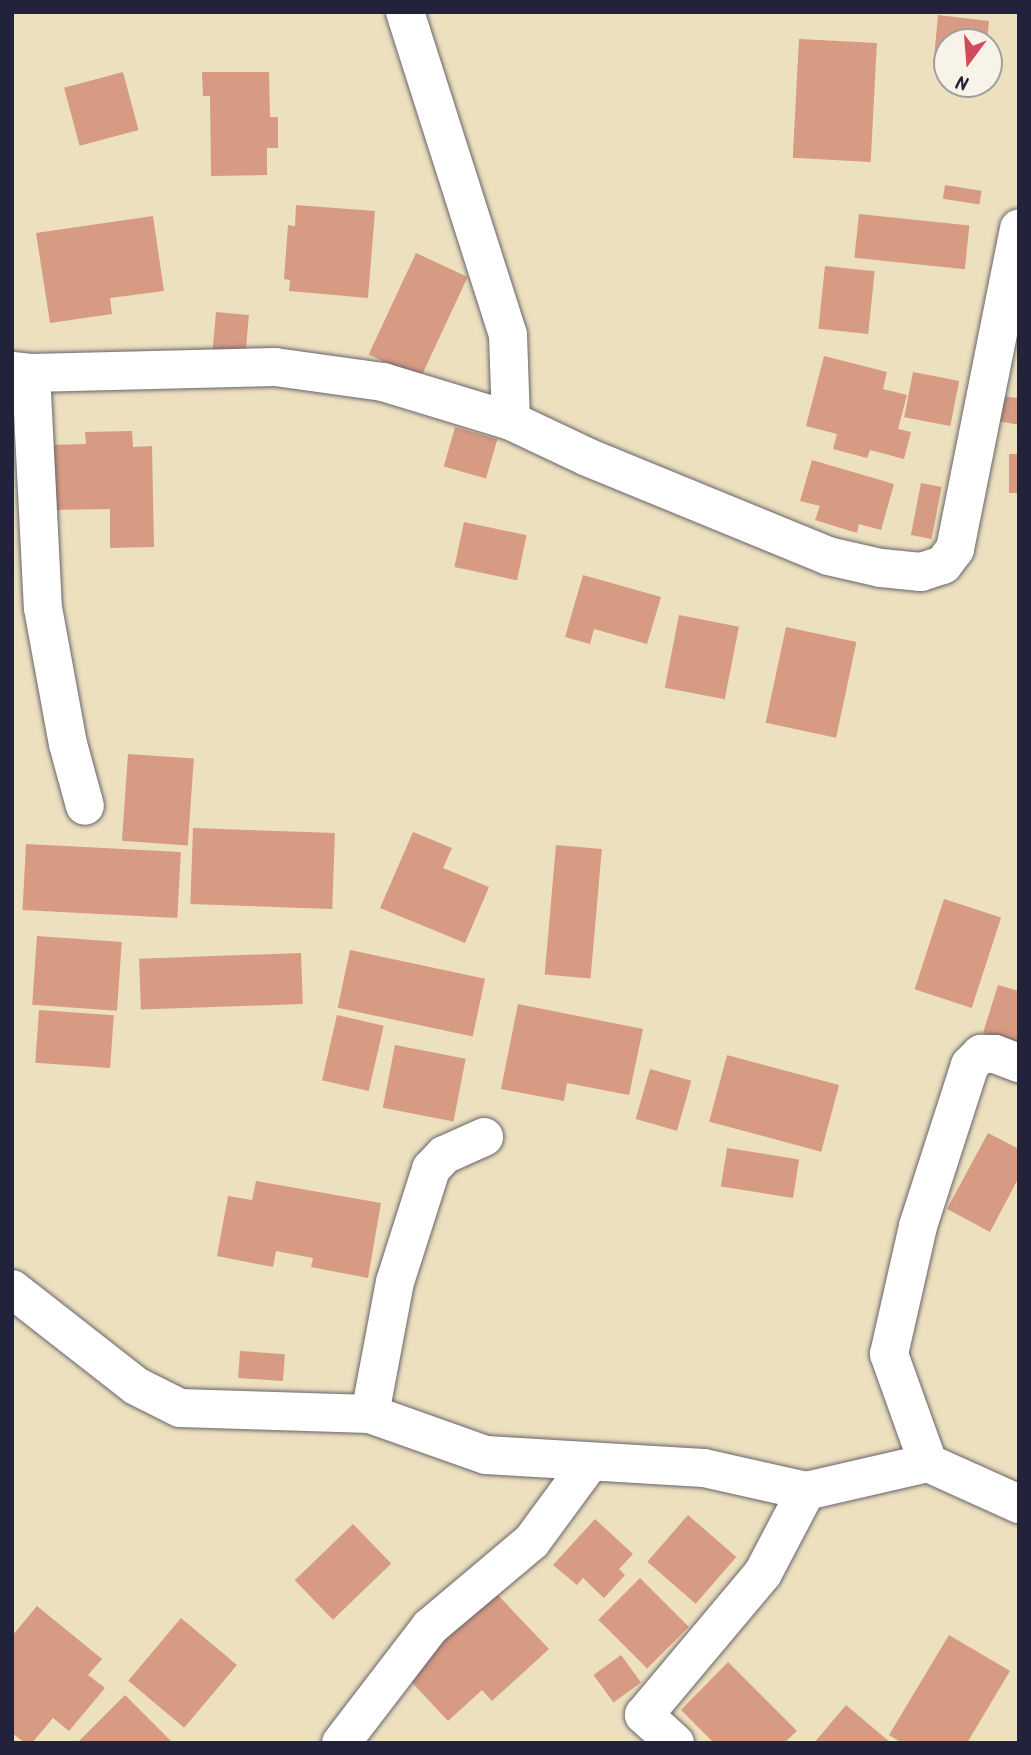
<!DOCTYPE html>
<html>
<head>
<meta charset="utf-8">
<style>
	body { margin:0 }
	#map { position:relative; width:1031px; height:1755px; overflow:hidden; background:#ece0bf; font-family:Kalam,sans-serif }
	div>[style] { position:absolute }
	.building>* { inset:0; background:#d79a83; transform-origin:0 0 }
	.roads { filter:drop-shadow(0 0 2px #696469) drop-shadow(0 0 2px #696469) }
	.street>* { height:38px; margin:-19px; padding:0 19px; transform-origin:19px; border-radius:19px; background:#fff }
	span { translate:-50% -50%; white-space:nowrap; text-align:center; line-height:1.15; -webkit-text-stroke:5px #f7f3e8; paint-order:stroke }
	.frame { position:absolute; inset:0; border:14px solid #22223b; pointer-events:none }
	.north { position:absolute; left:933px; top:28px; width:70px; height:70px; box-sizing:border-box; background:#f7f3e8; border:2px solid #a29fa3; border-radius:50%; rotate:196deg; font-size:19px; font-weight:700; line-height:28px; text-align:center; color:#22223b }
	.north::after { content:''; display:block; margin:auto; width:24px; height:32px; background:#d1495b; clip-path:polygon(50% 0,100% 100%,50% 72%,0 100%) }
</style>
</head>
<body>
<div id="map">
	<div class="building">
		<i style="clip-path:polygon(938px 15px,989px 21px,987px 42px,947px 42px,947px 70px,933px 69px)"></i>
		<i style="left:799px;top:39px;width:78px;height:119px;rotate:3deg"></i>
		<i style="left:123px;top:72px;width:60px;height:61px;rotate:75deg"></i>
		<i style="clip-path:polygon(202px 72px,269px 72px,270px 117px,278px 117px,278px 148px,267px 148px,267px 175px,211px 176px,210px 96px,203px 96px)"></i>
		<i style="left:945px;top:185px;width:37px;height:14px;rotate:9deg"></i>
		<i style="clip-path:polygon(296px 205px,375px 211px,368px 298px,289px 291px,290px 280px,284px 279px,288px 225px,295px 226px)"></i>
		<i style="left:859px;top:214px;width:111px;height:44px;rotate:6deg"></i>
		<i style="clip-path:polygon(153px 216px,164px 291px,110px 298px,112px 314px,50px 323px,36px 233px)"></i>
		<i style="left:416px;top:253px;width:57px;height:112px;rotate:25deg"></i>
		<i style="left:825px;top:266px;width:50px;height:63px;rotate:6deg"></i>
		<i style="left:216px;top:312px;width:33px;height:39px;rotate:5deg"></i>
		<i style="clip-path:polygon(824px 356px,887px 372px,883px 389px,907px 395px,898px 429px,911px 432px,904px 459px,870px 450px,867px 458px,833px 449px,837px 434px,806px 426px)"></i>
		<i style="left:913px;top:372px;width:47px;height:46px;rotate:11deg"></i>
		<i style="clip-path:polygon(1002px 396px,1019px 398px,1019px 425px,998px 421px)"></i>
		<i style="left:455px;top:427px;width:44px;height:41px;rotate:16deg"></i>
		<i style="clip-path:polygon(132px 431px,133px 447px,152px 446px,154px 547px,110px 548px,110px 509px,50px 510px,49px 445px,86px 444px,85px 432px)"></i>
		<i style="left:1009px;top:454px;width:10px;height:39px"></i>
		<i style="clip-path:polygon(812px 460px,894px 484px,881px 530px,859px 524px,857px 533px,815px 520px,820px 506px,800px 501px)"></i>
		<i style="left:921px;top:483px;width:21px;height:53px;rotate:11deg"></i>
		<i style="left:464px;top:522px;width:64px;height:46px;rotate:12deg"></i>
		<i style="clip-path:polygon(583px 575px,661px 597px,647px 644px,594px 629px,590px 644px,565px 637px)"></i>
		<i style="left:679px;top:615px;width:61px;height:74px;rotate:11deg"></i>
		<i style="left:786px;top:627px;width:72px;height:98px;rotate:12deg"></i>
		<i style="left:128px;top:754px;width:66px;height:87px;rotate:4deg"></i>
		<i style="left:193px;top:828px;width:142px;height:76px;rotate:2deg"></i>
		<i style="clip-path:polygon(413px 832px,452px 848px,443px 868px,489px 887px,465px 943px,380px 908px)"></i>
		<i style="left:26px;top:844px;width:155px;height:66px;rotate:3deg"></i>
		<i style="left:556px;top:845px;width:46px;height:130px;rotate:5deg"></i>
		<i style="left:944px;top:899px;width:60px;height:95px;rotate:18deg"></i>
		<i style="left:37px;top:936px;width:85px;height:69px;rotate:4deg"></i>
		<i style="left:350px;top:950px;width:138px;height:59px;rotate:12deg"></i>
		<i style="left:301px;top:953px;width:51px;height:162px;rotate:88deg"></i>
		<i style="clip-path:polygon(998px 985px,1019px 991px,1019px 1044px,983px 1033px)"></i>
		<i style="clip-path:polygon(518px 1004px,643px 1029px,629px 1095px,567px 1083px,564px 1101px,501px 1089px)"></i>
		<i style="left:39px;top:1010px;width:75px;height:53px;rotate:4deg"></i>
		<i style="left:337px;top:1015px;width:48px;height:67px;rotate:13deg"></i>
		<i style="left:395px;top:1045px;width:72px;height:64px;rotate:11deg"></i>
		<i style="left:727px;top:1055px;width:116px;height:69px;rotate:15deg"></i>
		<i style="left:650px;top:1069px;width:43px;height:52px;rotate:16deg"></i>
		<i style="clip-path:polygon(988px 1133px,1019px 1149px,1019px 1177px,990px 1232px,947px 1209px)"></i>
		<i style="left:727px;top:1148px;width:73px;height:39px;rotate:9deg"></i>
		<i style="clip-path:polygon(256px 1181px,381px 1203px,368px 1278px,311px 1267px,313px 1258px,276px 1251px,273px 1267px,217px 1256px,228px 1196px,252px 1200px)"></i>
		<i style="left:240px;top:1351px;width:45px;height:27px;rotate:4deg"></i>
		<i style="left:688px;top:1515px;width:64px;height:62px;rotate:41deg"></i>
		<i style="clip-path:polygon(595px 1519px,633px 1554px,619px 1569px,625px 1575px,604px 1598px,583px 1578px,577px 1585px,553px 1565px)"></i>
		<i style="left:353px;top:1524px;width:55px;height:81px;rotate:46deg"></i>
		<i style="left:640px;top:1578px;width:69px;height:59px;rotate:45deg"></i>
		<i style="clip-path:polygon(495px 1592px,549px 1649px,492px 1701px,482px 1690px,448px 1721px,405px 1675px)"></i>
		<i style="clip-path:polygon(37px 1606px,102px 1659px,88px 1675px,105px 1688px,69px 1731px,53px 1718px,32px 1743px,25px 1743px,12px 1733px,12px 1636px)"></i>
		<i style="left:181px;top:1618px;width:73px;height:82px;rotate:40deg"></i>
		<i style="clip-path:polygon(949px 1635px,1010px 1671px,967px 1743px,902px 1743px,889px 1735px)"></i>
		<i style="left:621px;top:1655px;width:34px;height:34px;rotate:54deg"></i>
		<i style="clip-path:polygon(728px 1662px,797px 1731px,784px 1743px,714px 1743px,681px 1710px)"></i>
		<i style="clip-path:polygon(125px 1695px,173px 1743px,77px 1743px)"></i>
		<i style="clip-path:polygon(846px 1705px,891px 1743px,814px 1743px)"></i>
	</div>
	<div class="roads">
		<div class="street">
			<i style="left:405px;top:12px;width:339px;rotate:72.3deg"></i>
			<i style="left:508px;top:335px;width:86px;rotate:88deg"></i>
			<i style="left:12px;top:371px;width:19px;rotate:6deg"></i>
			<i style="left:31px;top:373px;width:244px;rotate:-1.4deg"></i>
			<i style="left:275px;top:367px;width:109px;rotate:7.9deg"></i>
			<i style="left:383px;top:382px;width:134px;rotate:16.9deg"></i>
			<i style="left:511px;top:421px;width:84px;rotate:25.3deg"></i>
			<i style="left:587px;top:457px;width:261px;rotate:22.3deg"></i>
			<i style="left:828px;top:556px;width:54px;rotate:12.8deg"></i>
			<i style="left:881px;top:568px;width:40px;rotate:5.7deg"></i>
			<i style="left:921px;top:572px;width:23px;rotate:-18deg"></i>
			<i style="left:943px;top:565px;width:20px;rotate:-53deg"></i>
			<i style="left:955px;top:549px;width:327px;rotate:-78.7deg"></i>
			<i style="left:31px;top:373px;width:235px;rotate:87.1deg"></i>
			<i style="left:43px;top:608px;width:138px;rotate:79.6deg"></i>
			<i style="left:68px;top:744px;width:64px;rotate:74.7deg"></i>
			<i style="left:12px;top:1289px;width:157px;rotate:38deg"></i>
			<i style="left:136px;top:1386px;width:49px;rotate:26.6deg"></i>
			<i style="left:180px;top:1408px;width:190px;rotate:1.8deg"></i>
			<i style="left:370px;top:1414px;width:123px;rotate:19.5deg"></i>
			<i style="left:486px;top:1455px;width:218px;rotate:3.4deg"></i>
			<i style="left:704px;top:1468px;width:105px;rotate:12.7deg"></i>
			<i style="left:806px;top:1491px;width:125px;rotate:-12.9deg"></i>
			<i style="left:928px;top:1463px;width:100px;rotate:24.3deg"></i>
			<i style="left:370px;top:1414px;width:134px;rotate:-79.3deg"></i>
			<i style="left:395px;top:1282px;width:119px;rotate:-72.3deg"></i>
			<i style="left:431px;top:1169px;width:19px;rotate:-47deg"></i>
			<i style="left:444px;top:1155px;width:44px;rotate:-24.2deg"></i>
			<i style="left:928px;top:1463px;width:116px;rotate:-109.7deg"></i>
			<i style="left:889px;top:1354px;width:131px;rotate:-77.2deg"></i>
			<i style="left:918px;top:1226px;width:169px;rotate:-72.1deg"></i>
			<i style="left:970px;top:1065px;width:16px;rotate:-45deg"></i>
			<i style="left:981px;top:1054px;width:14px"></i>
			<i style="left:995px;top:1054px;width:26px;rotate:21deg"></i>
			<i style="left:341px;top:1743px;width:146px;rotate:-52.5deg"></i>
			<i style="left:430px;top:1627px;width:133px;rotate:-40.1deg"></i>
			<i style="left:532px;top:1541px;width:98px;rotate:-53.7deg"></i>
			<i style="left:675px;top:1743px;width:42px;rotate:-137.9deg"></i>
			<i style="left:644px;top:1715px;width:185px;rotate:-50deg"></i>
			<i style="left:763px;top:1573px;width:93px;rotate:-62.3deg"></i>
		</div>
	</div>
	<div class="frame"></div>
	<div class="north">N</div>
</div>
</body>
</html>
